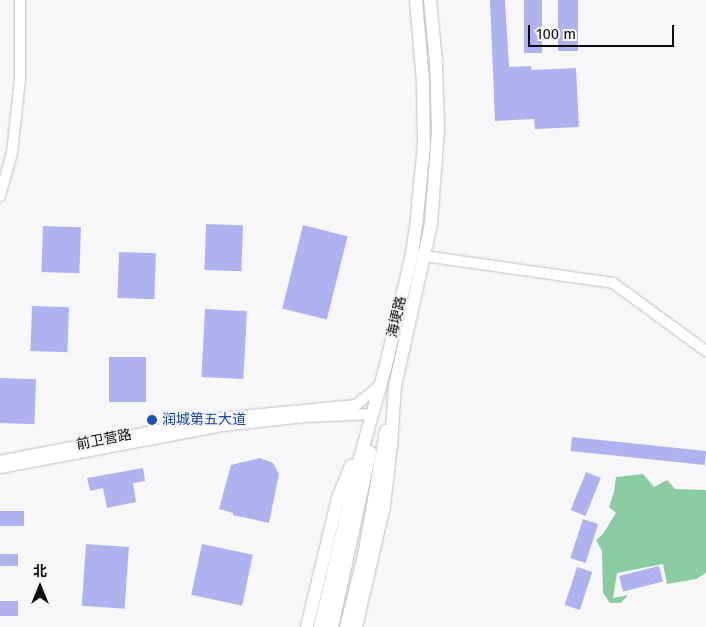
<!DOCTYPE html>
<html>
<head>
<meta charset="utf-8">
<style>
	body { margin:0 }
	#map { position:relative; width:706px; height:627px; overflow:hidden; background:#f7f7f9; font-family:"Fira Sans","Noto Sans SC",sans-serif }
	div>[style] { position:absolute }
	.forest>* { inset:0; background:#8acba2 }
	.building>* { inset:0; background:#b0b2f0; transform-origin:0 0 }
	.roads { filter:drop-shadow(0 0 1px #c0c0c1) drop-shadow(0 0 1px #c0c0c1) }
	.minor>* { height:10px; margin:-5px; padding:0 5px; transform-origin:5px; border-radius:5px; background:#fff }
	.major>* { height:12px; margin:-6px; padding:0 6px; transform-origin:6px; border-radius:6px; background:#fff }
	.dots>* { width:14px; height:14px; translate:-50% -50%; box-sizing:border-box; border:2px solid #f7f7f9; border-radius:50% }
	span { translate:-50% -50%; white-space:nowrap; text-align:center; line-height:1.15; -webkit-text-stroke:4.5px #f7f7f9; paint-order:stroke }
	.street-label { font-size:14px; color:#0c0c0d }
	.transit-label { font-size:14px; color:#164399 }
	.left { translate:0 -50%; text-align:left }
	.north { position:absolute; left:15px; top:562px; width:50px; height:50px; -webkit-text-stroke:4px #f7f7f9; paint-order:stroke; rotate:0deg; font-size:14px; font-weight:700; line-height:20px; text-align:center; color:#0c0c0d }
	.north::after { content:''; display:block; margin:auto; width:18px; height:22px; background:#0c0c0d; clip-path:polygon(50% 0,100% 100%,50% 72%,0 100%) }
	.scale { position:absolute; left:528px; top:25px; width:146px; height:22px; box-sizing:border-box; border:2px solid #0c0c0d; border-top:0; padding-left:6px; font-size:15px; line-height:18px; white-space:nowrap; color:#0c0c0d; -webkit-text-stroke:4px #f7f7f9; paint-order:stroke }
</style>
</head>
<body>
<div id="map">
	<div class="forest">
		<i style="clip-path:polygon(643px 474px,654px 487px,667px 480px,675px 489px,706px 490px,706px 573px,696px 579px,667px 584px,663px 564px,617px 573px,613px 598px,628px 595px,621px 603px,610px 603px,603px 593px,602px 551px,596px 540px,603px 534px,616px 513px,609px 507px,614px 492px,616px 477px)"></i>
	</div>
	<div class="building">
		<i style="clip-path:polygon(490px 0,505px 0,509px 67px,531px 66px,532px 70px,576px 68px,579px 127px,535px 129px,534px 119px,495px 121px)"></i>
		<i style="left:524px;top:0;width:18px;height:53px"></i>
		<i style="left:558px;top:0;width:20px;height:51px"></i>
		<i style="left:206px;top:224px;width:37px;height:46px;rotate:2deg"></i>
		<i style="left:303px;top:225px;width:46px;height:86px;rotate:14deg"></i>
		<i style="left:43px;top:226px;width:38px;height:46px;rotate:2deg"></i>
		<i style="left:119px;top:252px;width:37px;height:46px;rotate:2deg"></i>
		<i style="left:32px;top:306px;width:37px;height:45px;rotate:2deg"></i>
		<i style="left:205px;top:309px;width:42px;height:68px;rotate:3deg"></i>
		<i style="left:109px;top:357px;width:37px;height:45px"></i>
		<i style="left:0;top:378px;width:36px;height:45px;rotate:2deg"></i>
		<i style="left:572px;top:437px;width:135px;height:14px;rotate:6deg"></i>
		<i style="clip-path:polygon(260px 458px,273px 463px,279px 474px,269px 523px,233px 515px,233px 513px,219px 509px,231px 465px)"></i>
		<i style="clip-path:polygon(143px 468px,145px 481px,133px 483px,136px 502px,107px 508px,103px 488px,90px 491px,87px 478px)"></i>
		<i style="left:586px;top:472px;width:16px;height:41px;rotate:22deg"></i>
		<i style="left:24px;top:511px;width:15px;height:24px;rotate:90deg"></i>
		<i style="left:583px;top:519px;width:16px;height:41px;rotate:18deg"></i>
		<i style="left:86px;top:544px;width:43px;height:62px;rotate:4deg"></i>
		<i style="left:202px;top:544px;width:52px;height:52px;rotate:12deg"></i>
		<i style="left:0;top:554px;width:18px;height:12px"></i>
		<i style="left:659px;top:566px;width:16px;height:41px;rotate:76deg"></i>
		<i style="left:577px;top:567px;width:16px;height:40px;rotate:18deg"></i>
		<i style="left:0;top:601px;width:18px;height:15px"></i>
	</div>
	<div class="roads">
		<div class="minor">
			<i style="left:0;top:196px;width:45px;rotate:-74.4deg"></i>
			<i style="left:12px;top:153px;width:36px;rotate:-84deg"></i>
			<i style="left:16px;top:117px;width:39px;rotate:-84deg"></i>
			<i style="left:20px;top:78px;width:78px;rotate:-90deg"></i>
			<i style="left:424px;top:256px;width:191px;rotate:8.1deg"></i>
			<i style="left:613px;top:283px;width:115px;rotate:36.2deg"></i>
			<i style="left:0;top:461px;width:223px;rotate:-11.1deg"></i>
			<i style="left:219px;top:418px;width:138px;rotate:-5.4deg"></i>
			<i style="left:356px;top:405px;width:32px;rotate:-39deg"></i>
			<i style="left:0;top:468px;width:226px;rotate:-10.7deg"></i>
			<i style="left:222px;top:426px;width:83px;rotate:-6.2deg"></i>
			<i style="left:305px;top:417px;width:68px;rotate:-2.5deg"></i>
		</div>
		<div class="major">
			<i style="left:307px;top:627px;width:133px;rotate:-76.5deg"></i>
			<i style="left:338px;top:498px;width:35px;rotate:-68deg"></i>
			<i style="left:320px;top:627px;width:162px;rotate:-76.8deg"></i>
			<i style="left:357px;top:469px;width:104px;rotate:-74.4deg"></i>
			<i style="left:385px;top:369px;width:118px;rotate:-76.8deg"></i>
			<i style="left:412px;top:254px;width:37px;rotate:-82deg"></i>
			<i style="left:417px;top:217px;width:71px;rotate:-84.4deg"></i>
			<i style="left:424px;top:146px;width:64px;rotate:-90.9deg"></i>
			<i style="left:423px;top:82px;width:82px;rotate:-94.9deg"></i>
			<i style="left:332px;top:627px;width:179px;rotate:-77.7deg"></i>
			<i style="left:346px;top:627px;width:73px;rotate:-75.8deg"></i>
			<i style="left:364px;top:556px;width:127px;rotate:-80deg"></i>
			<i style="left:356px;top:627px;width:124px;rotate:-77deg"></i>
			<i style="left:384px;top:506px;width:61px;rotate:-83.5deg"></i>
			<i style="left:391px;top:445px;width:59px;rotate:-86.1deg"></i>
			<i style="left:395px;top:386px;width:167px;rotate:-77.5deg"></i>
			<i style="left:431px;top:223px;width:93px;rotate:-85.7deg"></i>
			<i style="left:438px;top:130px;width:68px;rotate:-91.7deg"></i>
			<i style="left:436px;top:62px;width:62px;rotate:-95.5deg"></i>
		</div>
	</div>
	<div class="dots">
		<i style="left:152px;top:420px;background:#1a4fb4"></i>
	</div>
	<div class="street-label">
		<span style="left:397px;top:317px;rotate:-77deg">海埂路</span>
		<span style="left:104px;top:440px;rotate:-11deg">前卫营路</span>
	</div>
	<div class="transit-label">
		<span class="left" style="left:162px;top:420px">润城第五大道</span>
	</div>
	<div class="north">北</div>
	<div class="scale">100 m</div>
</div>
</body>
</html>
